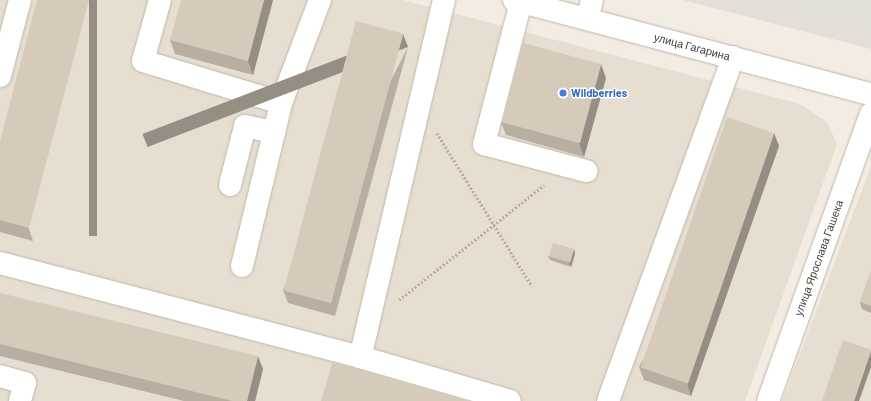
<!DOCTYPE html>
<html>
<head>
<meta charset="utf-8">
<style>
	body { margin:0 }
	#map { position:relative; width:871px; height:401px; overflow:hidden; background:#f2ece3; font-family:Barlow,sans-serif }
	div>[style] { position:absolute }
	.residential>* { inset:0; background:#e6ded1 }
	.industrial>* { inset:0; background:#e3ded8 }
	.path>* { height:2.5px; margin-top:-1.25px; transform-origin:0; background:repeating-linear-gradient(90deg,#bfae97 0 2px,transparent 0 4px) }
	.roads { filter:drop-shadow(0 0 1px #c0b6a9) drop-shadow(0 0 1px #c0b6a9) }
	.minor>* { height:22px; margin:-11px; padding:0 11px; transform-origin:11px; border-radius:11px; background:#fff }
	.wall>* { inset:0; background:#b8aea1 }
	.shaded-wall>* { inset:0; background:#968d83; transform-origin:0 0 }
	.building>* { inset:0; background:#d6cabb; transform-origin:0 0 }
	.dots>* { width:11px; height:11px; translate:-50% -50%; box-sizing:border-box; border:2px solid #fff; border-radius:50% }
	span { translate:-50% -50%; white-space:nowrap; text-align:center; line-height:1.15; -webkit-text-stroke:3px #fff; paint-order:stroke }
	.street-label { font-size:11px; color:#433c33 }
	.shop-label { font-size:11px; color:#366cbe; font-weight:700 }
	.left { translate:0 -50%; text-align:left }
</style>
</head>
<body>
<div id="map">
	<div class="residential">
		<i style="clip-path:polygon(0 0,403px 0,800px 104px,827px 122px,837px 144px,745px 401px,0 401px)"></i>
		<i style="clip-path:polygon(871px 166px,871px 401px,782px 401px)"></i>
	</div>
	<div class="industrial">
		<i style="clip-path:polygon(683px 0,871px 0,871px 49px)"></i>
	</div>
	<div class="path">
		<i style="left:437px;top:133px;width:180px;rotate:58.2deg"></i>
		<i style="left:399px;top:300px;width:185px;rotate:-38.4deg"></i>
	</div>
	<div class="roads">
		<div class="minor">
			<i style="left:160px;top:0;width:63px;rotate:105.6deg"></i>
			<i style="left:143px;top:61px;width:144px;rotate:16.9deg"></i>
			<i style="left:281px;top:103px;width:110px;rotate:-69.3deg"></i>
			<i style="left:444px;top:0;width:367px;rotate:103.2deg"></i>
			<i style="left:360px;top:357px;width:156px;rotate:16.3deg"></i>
			<i style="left:514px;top:0;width:369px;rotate:14.8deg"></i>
			<i style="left:521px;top:2px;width:147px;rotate:104.6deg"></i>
			<i style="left:484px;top:144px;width:106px;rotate:14.8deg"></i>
			<i style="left:587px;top:19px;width:20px;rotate:-75deg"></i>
			<i style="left:0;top:76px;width:79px;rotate:-75.3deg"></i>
			<i style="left:230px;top:185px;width:61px;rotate:-75.7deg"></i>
			<i style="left:245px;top:126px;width:30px;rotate:12deg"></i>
			<i style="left:0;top:263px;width:372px;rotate:14.6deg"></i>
			<i style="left:242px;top:266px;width:168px;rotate:-76.5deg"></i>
			<i style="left:0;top:376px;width:26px;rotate:16deg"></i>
			<i style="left:25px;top:383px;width:19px;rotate:106deg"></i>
			<i style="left:608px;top:401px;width:366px;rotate:-70deg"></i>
			<i style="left:768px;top:401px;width:305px;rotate:-70.3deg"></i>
		</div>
	</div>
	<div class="wall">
		<i style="clip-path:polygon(273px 0,253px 75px,175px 54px,170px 40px)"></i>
		<i style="clip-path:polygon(408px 47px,335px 316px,288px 303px,283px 290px)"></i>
		<i style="clip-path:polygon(606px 78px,584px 157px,506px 135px,501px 122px)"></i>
		<i style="clip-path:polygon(774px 133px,779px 146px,691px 396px,644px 380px,639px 367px)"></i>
		<i style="clip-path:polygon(0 141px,33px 241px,0 232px)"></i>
		<i style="clip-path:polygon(574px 249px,575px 254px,571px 267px,550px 260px,548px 256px)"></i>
		<i style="clip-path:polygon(871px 271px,871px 313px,862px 309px,860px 302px)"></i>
		<i style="clip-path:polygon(0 294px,263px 369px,255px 401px,184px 401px,0 356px)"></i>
	</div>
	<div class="shaded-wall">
		<i style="left:89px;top:0;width:8px;height:236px"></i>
		<i style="clip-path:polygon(264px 0,273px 0,253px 75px,248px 61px)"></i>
		<i style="left:403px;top:34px;width:14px;height:279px;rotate:69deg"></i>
		<i style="clip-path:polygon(601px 64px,606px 78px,584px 157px,579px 143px)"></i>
		<i style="clip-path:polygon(774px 133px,779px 146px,691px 396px,687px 383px)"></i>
		<i style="clip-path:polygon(574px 249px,575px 254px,571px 267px,569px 263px)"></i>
		<i style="clip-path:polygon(871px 351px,871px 367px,859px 401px,854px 401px)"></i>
		<i style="clip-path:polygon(258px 356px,263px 369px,255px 401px,247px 401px)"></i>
	</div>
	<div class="building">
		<i style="clip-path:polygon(37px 0,89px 0,29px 228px,0 220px,0 141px)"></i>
		<i style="clip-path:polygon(181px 0,264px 0,248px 61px,170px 40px)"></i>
		<i style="left:356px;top:21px;width:49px;height:279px;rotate:15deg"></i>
		<i style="left:523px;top:43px;width:81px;height:82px;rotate:15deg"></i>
		<i style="left:727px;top:117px;width:50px;height:265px;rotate:19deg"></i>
		<i style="left:553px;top:243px;width:22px;height:14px;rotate:16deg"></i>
		<i style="clip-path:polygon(871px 271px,871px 306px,860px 302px)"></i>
		<i style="clip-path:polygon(0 293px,258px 356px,247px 401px,232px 401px,0 344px)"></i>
		<i style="clip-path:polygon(843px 340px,871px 350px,854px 401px,822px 401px)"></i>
		<i style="clip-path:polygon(333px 361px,473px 401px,321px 401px)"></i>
	</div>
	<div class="dots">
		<i style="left:563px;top:93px;background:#3f7fe0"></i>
	</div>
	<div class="street-label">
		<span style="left:692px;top:47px;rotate:15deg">улица Гагарина</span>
		<span style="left:819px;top:258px;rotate:-70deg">улица Ярослава Гашека</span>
	</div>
	<div class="shop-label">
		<span class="left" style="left:571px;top:93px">Wildberries</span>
	</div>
</div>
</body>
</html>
